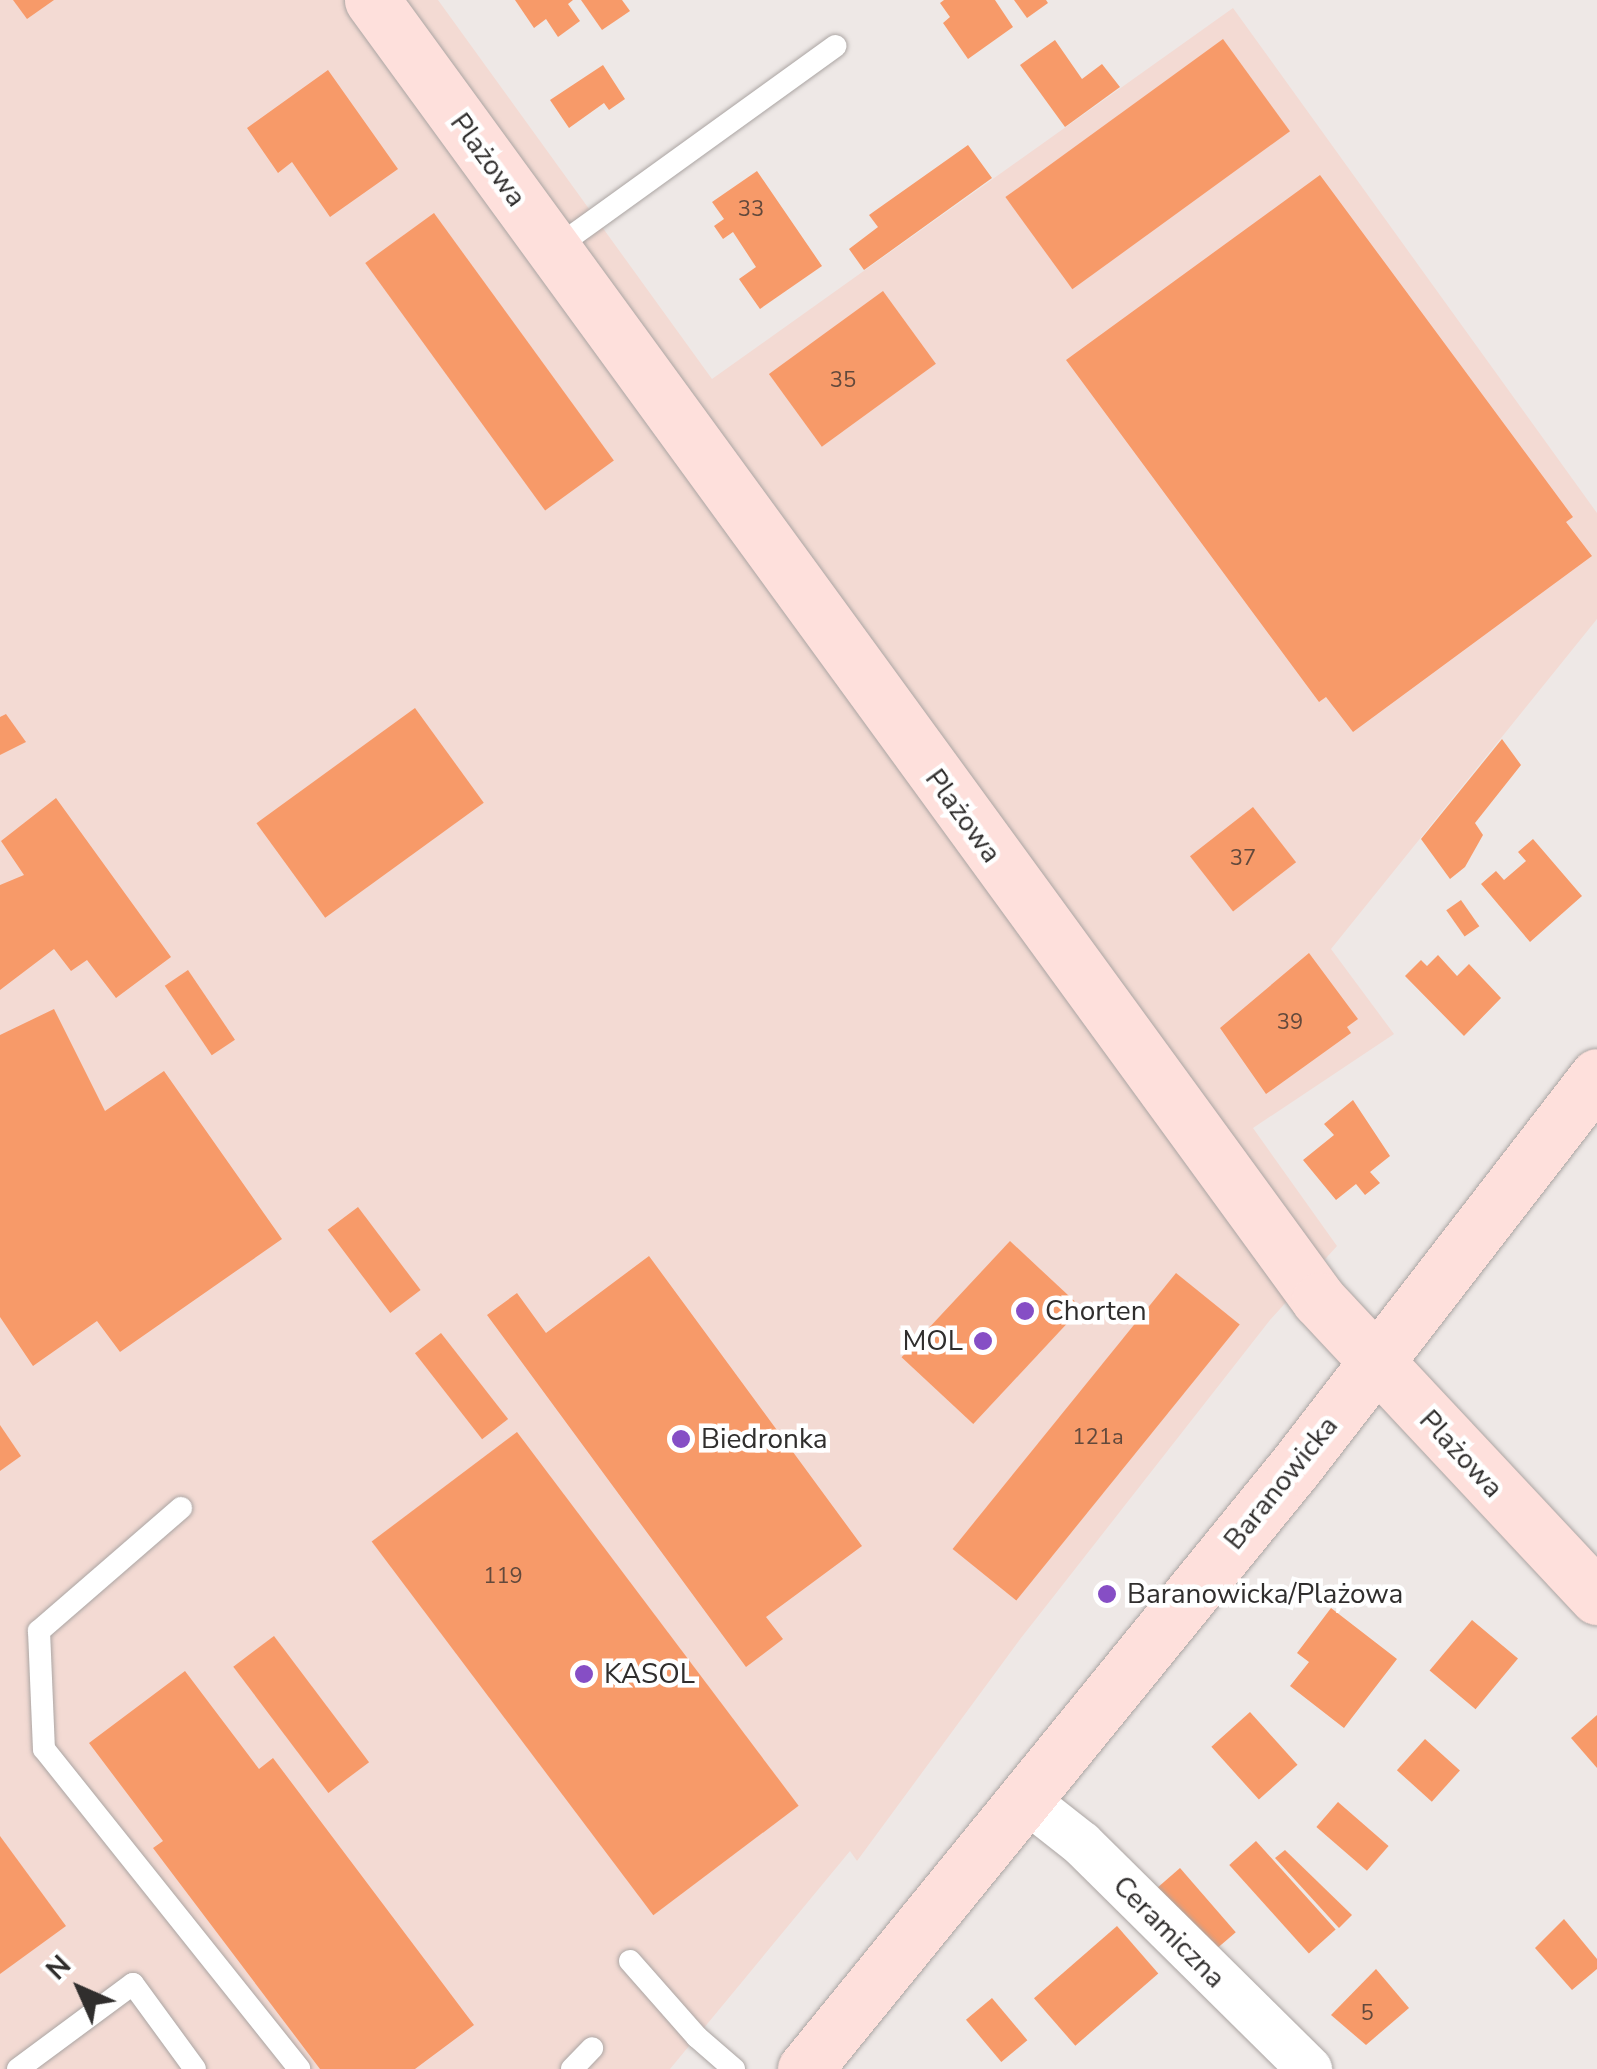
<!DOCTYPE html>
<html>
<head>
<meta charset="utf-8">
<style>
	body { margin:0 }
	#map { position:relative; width:1597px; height:2069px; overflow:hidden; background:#eee8e6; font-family:"Nunito Sans",sans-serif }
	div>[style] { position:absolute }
	.industrial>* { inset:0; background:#f3dad3 }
	.building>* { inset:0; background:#f79a69; transform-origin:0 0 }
	.roads { filter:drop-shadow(0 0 2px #aba5a3) drop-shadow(0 0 2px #aba5a3) }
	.lane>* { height:22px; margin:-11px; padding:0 11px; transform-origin:11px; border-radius:11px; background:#fff }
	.street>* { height:45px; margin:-22.5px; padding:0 22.5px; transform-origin:22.5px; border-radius:22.5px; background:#fff }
	.secondary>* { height:55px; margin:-27.5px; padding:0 27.5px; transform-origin:27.5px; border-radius:27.5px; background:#fee0dc }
	.dots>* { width:28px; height:28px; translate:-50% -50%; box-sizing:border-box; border:5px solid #fff; border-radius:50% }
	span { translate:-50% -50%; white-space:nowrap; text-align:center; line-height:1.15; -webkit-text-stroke:9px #fff; paint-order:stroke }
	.number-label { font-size:22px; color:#62493c }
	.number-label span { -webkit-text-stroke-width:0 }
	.street-label { font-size:28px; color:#302e2d }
	.poi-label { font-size:28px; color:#302e2d }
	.left { translate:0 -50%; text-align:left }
	.right { translate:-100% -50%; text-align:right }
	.north { position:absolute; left:30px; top:1939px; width:100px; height:100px; -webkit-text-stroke:8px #fff; paint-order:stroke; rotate:315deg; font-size:28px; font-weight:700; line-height:40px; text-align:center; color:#302e2d }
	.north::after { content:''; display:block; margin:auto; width:35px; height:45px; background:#302e2d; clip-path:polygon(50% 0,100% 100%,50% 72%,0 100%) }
</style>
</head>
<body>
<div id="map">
	<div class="industrial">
		<i style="clip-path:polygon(0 0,438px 0,712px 379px,1233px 8px,1597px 513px,1597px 619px,1331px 949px,1394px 1034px,1253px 1128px,1337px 1246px,1270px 1320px,1021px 1638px,857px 1861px,850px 1851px,670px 2069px,0 2069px)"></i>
	</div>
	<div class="building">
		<i style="clip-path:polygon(13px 0,54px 0,27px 19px)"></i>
		<i style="clip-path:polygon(515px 0,573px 0,568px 4px,580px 21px,558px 37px,546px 19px,534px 28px)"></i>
		<i style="clip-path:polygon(581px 0,622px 0,630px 11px,602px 30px)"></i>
		<i style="clip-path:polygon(944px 0,995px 0,1013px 27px,968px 59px,943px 23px,950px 17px,940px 3px)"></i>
		<i style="clip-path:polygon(1014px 0,1046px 0,1048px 3px,1027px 18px)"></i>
		<i style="left:1223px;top:39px;width:114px;height:269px;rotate:54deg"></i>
		<i style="clip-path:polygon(1055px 40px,1082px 79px,1102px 64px,1120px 87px,1065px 127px,1020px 65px)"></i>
		<i style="clip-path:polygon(603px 65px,625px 99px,609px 110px,604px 103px,569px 128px,550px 100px)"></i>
		<i style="clip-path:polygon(328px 70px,398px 169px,330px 217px,292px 162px,278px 173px,247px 128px)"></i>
		<i style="clip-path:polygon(968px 145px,992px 178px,864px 270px,849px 249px,878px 227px,869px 215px)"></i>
		<i style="clip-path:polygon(757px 171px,822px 266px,760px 309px,739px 279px,756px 267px,733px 232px,723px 239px,714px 226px,724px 219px,712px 202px)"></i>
		<i style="clip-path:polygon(1320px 175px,1573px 517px,1566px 522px,1592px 556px,1353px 732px,1326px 697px,1319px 702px,1066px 360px)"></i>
		<i style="left:434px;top:213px;width:306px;height:85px;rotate:54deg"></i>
		<i style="left:883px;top:291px;width:90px;height:141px;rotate:54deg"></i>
		<i style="left:415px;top:708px;width:117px;height:196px;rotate:54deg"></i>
		<i style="clip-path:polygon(6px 714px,26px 742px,0 755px,0 717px)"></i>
		<i style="clip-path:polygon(1502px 739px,1521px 765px,1475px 823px,1483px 835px,1465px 867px,1450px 879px,1421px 839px)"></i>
		<i style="clip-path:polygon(56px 798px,171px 957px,116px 998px,87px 960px,71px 971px,54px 949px,0 990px,0 885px,24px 875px,1px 841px)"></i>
		<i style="left:1253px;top:807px;width:70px;height:80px;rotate:52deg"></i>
		<i style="clip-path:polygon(1533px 839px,1582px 896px,1530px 942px,1481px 884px,1496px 871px,1504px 880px,1526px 861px,1518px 852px)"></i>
		<i style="left:1461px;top:900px;width:32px;height:18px;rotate:55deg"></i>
		<i style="clip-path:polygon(1309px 953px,1358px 1019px,1347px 1027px,1351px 1033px,1266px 1094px,1220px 1028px)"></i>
		<i style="clip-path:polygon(1438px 955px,1457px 976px,1469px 964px,1501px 998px,1464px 1036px,1405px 976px,1421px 960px,1427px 966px)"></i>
		<i style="left:188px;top:970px;width:84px;height:28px;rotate:56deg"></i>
		<i style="clip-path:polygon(54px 1009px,105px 1111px,164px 1071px,282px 1239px,120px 1352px,97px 1321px,33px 1366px,0 1317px,0 1035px)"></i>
		<i style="clip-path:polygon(1353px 1100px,1390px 1156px,1370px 1172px,1380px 1183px,1365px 1195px,1356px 1184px,1336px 1200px,1303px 1160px,1334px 1135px,1324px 1124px)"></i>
		<i style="left:358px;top:1207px;width:104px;height:38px;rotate:53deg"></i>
		<i style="left:1010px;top:1241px;width:98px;height:159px;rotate:43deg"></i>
		<i style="clip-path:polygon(649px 1256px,862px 1546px,766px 1617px,783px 1639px,746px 1667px,487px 1315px,517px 1293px,546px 1333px)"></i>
		<i style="left:1176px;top:1273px;width:82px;height:355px;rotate:39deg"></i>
		<i style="left:441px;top:1333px;width:109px;height:33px;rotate:52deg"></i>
		<i style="clip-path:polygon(0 1425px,21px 1456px,0 1471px)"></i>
		<i style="left:517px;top:1432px;width:468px;height:182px;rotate:53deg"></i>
		<i style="clip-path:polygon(1331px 1608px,1397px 1659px,1344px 1728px,1290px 1686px,1309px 1662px,1297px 1653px)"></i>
		<i style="left:1472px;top:1620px;width:60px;height:66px;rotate:40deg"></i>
		<i style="left:274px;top:1636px;width:158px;height:51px;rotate:53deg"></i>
		<i style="clip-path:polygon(185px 1671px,259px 1769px,273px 1758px,474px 2025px,415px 2069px,320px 2069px,153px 1848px,163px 1841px,89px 1743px)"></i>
		<i style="left:1250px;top:1712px;width:71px;height:52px;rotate:48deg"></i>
		<i style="clip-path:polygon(1597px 1715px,1597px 1768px,1571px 1738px)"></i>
		<i style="left:1425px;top:1739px;width:47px;height:42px;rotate:42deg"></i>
		<i style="left:1338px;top:1802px;width:67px;height:33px;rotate:41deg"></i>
		<i style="clip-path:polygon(0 1836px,66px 1926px,0 1974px)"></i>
		<i style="left:1256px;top:1841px;width:119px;height:36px;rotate:48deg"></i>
		<i style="clip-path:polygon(1285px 1850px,1352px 1915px,1339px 1928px,1275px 1858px)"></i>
		<i style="left:1180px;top:1868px;width:85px;height:30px;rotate:49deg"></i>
		<i style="clip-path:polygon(1564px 1919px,1597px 1959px,1597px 1969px,1572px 1990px,1535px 1948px)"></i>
		<i style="left:1117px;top:1926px;width:63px;height:110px;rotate:49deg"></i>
		<i style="clip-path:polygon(1376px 1969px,1409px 2008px,1366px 2045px,1331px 2015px)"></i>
		<i style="left:992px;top:1998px;width:55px;height:34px;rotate:50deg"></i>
	</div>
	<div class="roads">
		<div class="lane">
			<i style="left:554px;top:249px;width:347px;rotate:-35.8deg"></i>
			<i style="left:181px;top:1508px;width:188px;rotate:139.1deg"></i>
			<i style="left:39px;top:1631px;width:118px;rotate:87.6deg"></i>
			<i style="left:44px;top:1749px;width:409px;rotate:51.4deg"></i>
			<i style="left:630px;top:1961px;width:101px;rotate:48.6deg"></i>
			<i style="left:697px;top:2037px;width:49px;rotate:40.9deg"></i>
			<i style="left:18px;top:2069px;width:143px;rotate:-36.5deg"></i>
			<i style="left:133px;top:1984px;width:105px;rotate:53.9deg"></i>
			<i style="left:572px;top:2069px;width:29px;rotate:-46deg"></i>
		</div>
		<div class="street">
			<i style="left:1025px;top:1799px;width:71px;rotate:38.2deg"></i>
			<i style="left:1081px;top:1843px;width:321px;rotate:44.7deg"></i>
		</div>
		<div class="secondary">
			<i style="left:372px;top:0;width:1608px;rotate:53.93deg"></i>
			<i style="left:1319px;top:1300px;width:407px;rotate:46.9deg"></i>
			<i style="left:805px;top:2069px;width:776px;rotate:-50.86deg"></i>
			<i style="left:1295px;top:1467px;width:494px;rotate:-52.3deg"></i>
		</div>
	</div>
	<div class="dots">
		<i style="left:1025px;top:1311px;background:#864ec5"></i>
		<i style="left:983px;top:1341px;background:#864ec5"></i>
		<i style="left:681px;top:1439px;background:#864ec5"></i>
		<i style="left:1107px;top:1594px;background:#864ec5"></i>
		<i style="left:584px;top:1674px;background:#864ec5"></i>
	</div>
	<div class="number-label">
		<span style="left:751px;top:210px">33</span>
		<span style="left:843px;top:381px">35</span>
		<span style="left:1243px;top:859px">37</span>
		<span style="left:1290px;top:1023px">39</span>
		<span style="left:1098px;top:1438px">121a</span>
		<span style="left:503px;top:1577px">119</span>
		<span style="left:1367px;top:2014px">5</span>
	</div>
	<div class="street-label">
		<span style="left:488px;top:160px;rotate:54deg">Plażowa</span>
		<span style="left:963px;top:816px;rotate:54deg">Plażowa</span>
		<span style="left:1461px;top:1454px;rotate:47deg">Plażowa</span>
		<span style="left:1281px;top:1483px;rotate:-51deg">Baranowicka</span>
		<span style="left:1169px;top:1932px;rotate:45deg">Ceramiczna</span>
	</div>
	<div class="poi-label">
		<span class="left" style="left:1045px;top:1311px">Chorten</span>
		<span class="right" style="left:963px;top:1341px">MOL</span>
		<span class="left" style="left:701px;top:1439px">Biedronka</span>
		<span class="left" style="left:1127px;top:1594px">Baranowicka/Plażowa</span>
		<span class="left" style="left:604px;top:1674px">KASOL</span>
	</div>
	<div class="north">N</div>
</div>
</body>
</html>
